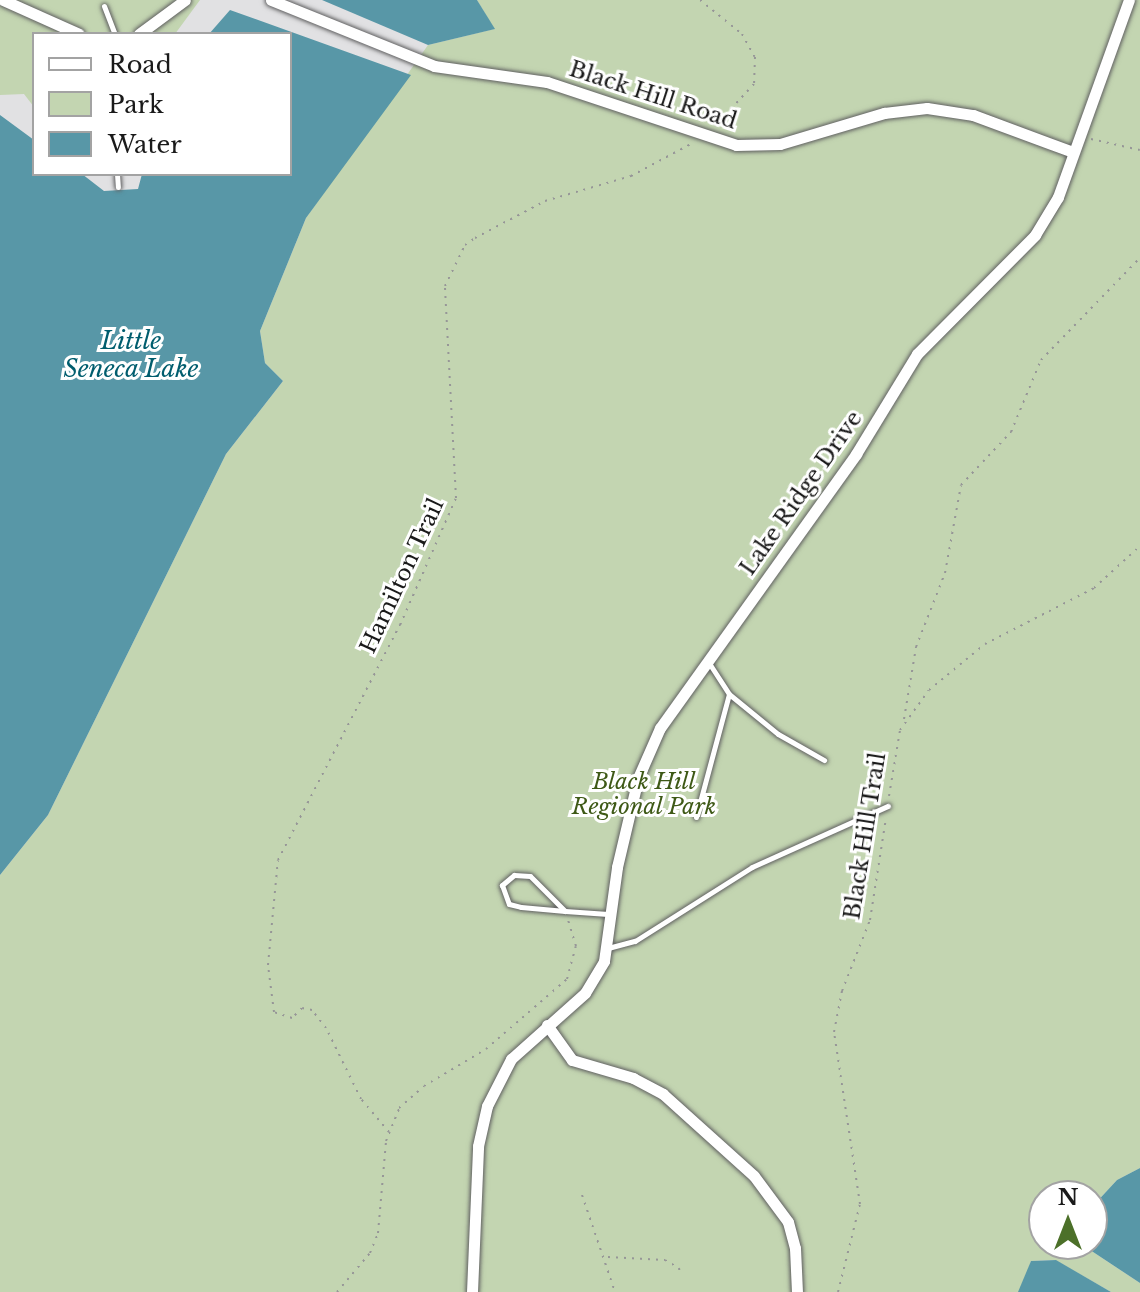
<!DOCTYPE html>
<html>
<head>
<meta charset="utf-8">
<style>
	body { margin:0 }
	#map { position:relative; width:1140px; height:1292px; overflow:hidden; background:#e1e1e3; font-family:"Libre Baskerville",serif }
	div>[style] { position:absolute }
	.green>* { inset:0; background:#c3d5b1 }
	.water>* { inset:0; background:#5897a7 }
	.path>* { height:2px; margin-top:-1px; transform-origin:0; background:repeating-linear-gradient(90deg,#969697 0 2px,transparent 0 8px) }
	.roads { filter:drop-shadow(0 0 2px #606061) drop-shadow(0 0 2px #606061) }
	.lane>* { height:5px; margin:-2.5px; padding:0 2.5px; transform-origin:2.5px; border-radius:2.5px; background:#fff }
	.street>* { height:11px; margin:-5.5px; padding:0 5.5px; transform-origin:5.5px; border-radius:5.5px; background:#fff }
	span { translate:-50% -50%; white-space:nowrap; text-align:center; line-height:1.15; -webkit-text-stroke:6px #fff; paint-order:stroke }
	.street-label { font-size:22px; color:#1a1a1a }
	.park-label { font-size:22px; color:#3e5916; font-style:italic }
	.water-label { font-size:24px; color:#005d6e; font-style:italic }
	.legend { position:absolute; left:32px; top:32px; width:260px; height:144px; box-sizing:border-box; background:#fff; border:2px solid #a3a3a3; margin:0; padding:10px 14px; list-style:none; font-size:24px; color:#1a1a1a }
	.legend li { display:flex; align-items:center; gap:16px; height:40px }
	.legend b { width:40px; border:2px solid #a3a3a3 }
	.north { position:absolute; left:1028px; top:1180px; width:80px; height:80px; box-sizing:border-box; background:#fff; border:2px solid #a3a3a3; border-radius:50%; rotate:0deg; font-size:22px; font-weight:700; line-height:32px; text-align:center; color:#1a1a1a }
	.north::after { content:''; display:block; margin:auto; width:28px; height:36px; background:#4c7029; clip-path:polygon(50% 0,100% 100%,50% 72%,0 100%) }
</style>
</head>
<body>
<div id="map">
	<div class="green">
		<i style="clip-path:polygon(0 0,200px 0,175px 34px,34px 34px,34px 107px,24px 94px,0 95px)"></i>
		<i style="clip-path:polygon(477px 0,1140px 0,1140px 1168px,1117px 1180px,1092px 1207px,1092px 1196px,1044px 1196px,1044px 1244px,1081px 1244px,1140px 1283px,1140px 1292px,1111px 1292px,1055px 1260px,1031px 1261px,1021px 1292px,0 1292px,0 875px,48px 815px,226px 454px,283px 381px,265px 363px,260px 331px,306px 218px,428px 45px,494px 29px)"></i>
	</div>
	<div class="water">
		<i style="clip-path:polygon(322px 0,477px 0,495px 29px,428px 45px)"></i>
		<i style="clip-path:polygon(230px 10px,411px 75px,306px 218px,260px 331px,265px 363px,283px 381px,226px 454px,48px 815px,0 875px,0 115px,34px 140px,34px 174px,82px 174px,104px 191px,138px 189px,142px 174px,290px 174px,290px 34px,209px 34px)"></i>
		<i style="clip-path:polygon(1140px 1168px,1140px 1283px,1081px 1244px,1092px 1244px,1092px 1207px,1117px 1180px)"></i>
		<i style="clip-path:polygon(1056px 1260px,1111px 1292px,1018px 1292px,1031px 1261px)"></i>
	</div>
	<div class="path">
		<i style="left:700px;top:0;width:54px;rotate:39deg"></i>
		<i style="left:742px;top:34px;width:26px;rotate:61deg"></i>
		<i style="left:755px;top:57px;width:27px;rotate:92deg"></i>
		<i style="left:754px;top:84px;width:57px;rotate:132.9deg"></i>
		<i style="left:1091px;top:139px;width:50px;rotate:12.7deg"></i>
		<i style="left:904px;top:719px;width:73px;rotate:-80.5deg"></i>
		<i style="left:916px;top:647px;width:79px;rotate:-68.6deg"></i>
		<i style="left:945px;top:573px;width:89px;rotate:-79.7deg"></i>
		<i style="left:961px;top:485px;width:73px;rotate:-46.7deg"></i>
		<i style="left:1011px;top:432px;width:78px;rotate:-67.4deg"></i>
		<i style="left:1041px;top:360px;width:142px;rotate:-45.9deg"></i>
		<i style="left:889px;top:796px;width:67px;rotate:-80.5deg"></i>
		<i style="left:900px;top:730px;width:49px;rotate:-54.1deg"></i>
		<i style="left:929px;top:690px;width:72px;rotate:-39.4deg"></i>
		<i style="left:985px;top:644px;width:123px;rotate:-27.2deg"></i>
		<i style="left:1094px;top:588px;width:62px;rotate:-42.4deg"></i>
		<i style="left:389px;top:1132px;width:43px;rotate:-130.3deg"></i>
		<i style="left:361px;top:1099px;width:79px;rotate:-116.2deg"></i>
		<i style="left:326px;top:1028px;width:23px;rotate:-128deg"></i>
		<i style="left:312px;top:1010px;width:10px;rotate:-169deg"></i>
		<i style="left:302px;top:1008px;width:14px;rotate:135deg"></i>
		<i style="left:292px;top:1018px;width:19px;rotate:-162deg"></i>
		<i style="left:274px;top:1012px;width:47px;rotate:-97.3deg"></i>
		<i style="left:268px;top:965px;width:105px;rotate:-84.6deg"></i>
		<i style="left:278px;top:860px;width:265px;rotate:-62.6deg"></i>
		<i style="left:400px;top:625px;width:139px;rotate:-66.2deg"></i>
		<i style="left:456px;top:498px;width:212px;rotate:-93deg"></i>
		<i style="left:445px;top:286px;width:46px;rotate:-64deg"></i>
		<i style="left:465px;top:245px;width:12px;rotate:-35deg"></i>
		<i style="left:475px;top:238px;width:79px;rotate:-27.9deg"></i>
		<i style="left:545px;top:201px;width:90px;rotate:-16.2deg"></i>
		<i style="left:631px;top:176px;width:68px;rotate:-28.1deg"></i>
		<i style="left:582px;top:1195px;width:102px;rotate:71.2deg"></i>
		<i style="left:608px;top:1257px;width:57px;rotate:3deg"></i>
		<i style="left:665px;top:1260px;width:16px;rotate:30deg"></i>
		<i style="left:679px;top:1268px;width:7px;rotate:82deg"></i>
		<i style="left:337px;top:1292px;width:51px;rotate:-49.8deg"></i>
		<i style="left:370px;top:1253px;width:22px;rotate:-68deg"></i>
		<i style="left:378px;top:1233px;width:92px;rotate:-85deg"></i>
		<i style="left:386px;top:1141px;width:35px;rotate:-68deg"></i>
		<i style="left:399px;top:1108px;width:33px;rotate:-41deg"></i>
		<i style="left:424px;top:1086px;width:72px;rotate:-30.8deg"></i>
		<i style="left:486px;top:1049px;width:107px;rotate:-40.8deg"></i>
		<i style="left:567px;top:979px;width:34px;rotate:-75deg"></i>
		<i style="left:576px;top:946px;width:27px;rotate:-107deg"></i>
		<i style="left:838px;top:1292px;width:91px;rotate:-76deg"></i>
		<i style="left:860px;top:1204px;width:174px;rotate:-98.6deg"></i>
		<i style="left:834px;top:1032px;width:42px;rotate:-79deg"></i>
		<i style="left:842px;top:991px;width:76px;rotate:-68.5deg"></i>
		<i style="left:870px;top:920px;width:103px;rotate:-81.1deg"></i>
	</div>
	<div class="roads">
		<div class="lane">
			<i style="left:104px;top:6px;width:30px;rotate:69deg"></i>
			<i style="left:117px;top:174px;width:13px;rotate:86deg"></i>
			<i style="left:709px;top:663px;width:37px;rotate:57deg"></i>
			<i style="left:729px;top:694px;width:63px;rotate:39.2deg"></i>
			<i style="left:778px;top:734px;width:53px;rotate:29.5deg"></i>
			<i style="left:696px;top:817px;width:127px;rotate:-75deg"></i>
			<i style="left:565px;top:911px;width:49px;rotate:-135deg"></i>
			<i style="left:530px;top:876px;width:16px;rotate:-176deg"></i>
			<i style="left:514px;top:875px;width:16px;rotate:140deg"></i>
			<i style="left:502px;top:885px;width:20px;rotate:70deg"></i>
			<i style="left:509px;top:904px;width:12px;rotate:14deg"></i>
			<i style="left:521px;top:907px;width:44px;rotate:5.2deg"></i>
			<i style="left:565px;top:911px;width:43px;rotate:4deg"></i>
			<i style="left:608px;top:948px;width:28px;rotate:-15deg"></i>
			<i style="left:635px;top:941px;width:138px;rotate:-32.3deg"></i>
			<i style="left:752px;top:867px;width:149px;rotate:-24.2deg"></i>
		</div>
		<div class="street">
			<i style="left:3px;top:0;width:83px;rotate:24.1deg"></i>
			<i style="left:271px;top:0;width:176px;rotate:22deg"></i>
			<i style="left:434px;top:66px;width:114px;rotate:8.1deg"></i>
			<i style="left:547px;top:82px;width:199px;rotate:18.4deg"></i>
			<i style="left:736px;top:145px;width:44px;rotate:-1.3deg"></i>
			<i style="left:780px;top:144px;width:109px;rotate:-16.6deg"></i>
			<i style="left:884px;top:113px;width:43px;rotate:-6.6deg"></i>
			<i style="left:927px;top:108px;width:47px;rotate:8.7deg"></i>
			<i style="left:973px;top:115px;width:107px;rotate:20.3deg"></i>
			<i style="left:139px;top:34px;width:57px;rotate:-36.5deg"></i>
			<i style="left:547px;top:1025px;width:43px;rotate:54.5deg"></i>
			<i style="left:572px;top:1060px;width:64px;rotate:16.4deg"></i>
			<i style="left:633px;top:1078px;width:34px;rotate:28deg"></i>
			<i style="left:663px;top:1094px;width:122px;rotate:42deg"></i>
			<i style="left:754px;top:1176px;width:57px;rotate:53.5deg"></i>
			<i style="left:788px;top:1222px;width:27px;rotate:75deg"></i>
			<i style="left:795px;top:1248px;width:44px;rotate:87.4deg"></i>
			<i style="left:472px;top:1292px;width:146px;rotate:-87.6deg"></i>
			<i style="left:478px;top:1146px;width:41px;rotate:-77.3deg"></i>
			<i style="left:487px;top:1106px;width:53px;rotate:-62.9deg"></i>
			<i style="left:511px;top:1059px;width:99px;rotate:-41.7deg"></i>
			<i style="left:585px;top:993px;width:37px;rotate:-59deg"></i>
			<i style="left:604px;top:961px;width:95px;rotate:-82.1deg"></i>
			<i style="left:617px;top:867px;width:91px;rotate:-76.7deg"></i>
			<i style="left:638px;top:778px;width:55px;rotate:-66.3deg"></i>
			<i style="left:660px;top:728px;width:337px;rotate:-54.4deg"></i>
			<i style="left:856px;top:454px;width:117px;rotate:-58.6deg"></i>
			<i style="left:917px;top:354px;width:168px;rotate:-45.2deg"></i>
			<i style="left:1035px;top:235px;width:44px;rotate:-58.8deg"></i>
			<i style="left:1058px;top:197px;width:209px;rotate:-70.2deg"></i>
		</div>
	</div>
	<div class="street-label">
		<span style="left:653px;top:95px;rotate:18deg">Black Hill Road</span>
		<span style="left:801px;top:493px;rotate:-55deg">Lake Ridge Drive</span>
		<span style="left:402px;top:576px;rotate:-65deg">Hamilton Trail</span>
		<span style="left:865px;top:836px;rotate:-81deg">Black Hill Trail</span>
	</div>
	<div class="park-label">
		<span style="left:644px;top:794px">Black Hill<br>Regional Park</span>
	</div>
	<div class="water-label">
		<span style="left:131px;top:355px">Little<br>Seneca Lake</span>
	</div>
	<ul class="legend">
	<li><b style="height:10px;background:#fff"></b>Road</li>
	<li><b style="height:22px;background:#c3d5b1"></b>Park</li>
	<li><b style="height:22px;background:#5897a7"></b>Water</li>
	</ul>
	<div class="north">N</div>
</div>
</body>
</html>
